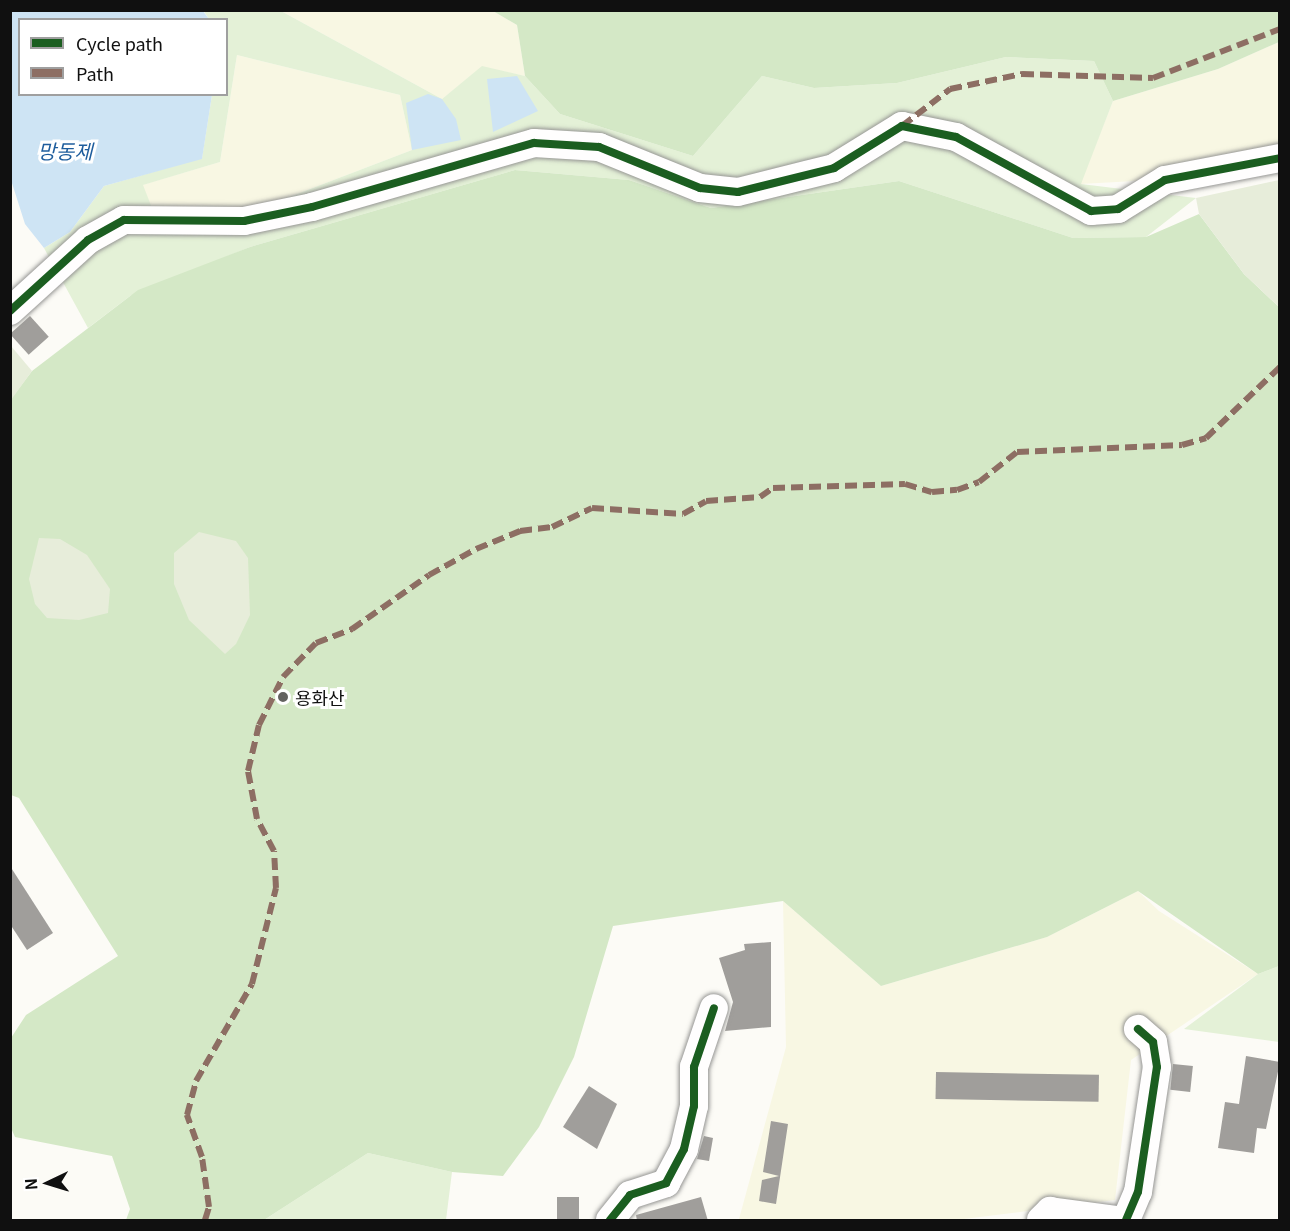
<!DOCTYPE html>
<html>
<head>
<meta charset="utf-8">
<style>
	body { margin:0 }
	#map { position:relative; width:1290px; height:1231px; overflow:hidden; background:#fcfbf6; font-family:Georgia,"Noto Sans KR",serif }
	div>[style] { position:absolute }
	.farmland>* { inset:0; background:#f8f7e3 }
	.green>* { inset:0; background:#e4f1d7 }
	.forest>* { inset:0; background:#d4e8c6 }
	.cemetery>* { inset:0; background:#e7edda }
	.water>* { inset:0; background:#cee4f4 }
	.building>* { inset:0; background:#a09e9b; transform-origin:0 0 }
	.roads { filter:drop-shadow(0 0 2px #969694) drop-shadow(0 0 2px #969694) }
	.minor>* { height:28px; margin:-14px; padding:0 14px; transform-origin:14px; border-radius:14px; background:#fffefe }
	.quiet>* { height:6px; margin-top:-3px; transform-origin:0; background:repeating-linear-gradient(90deg,#8d6e63 0 12px,transparent 0 18px) }
	.cycleway>* { height:8px; margin:-4px; padding:0 4px; transform-origin:4px; border-radius:4px; background:#1b5e20 }
	.dots>* { width:16px; height:16px; translate:-50% -50%; box-sizing:border-box; border:3px solid #fff; border-radius:50% }
	span { translate:-50% -50%; white-space:nowrap; text-align:center; line-height:1.15; -webkit-text-stroke:6px #fff; paint-order:stroke }
	.poi-label { font-size:18px; color:#101010 }
	.left { translate:0 -50%; text-align:left }
	.water-label { font-size:20px; color:#1e5d9d; font-style:italic }
	.frame { position:absolute; inset:0; border:12px solid #101010; pointer-events:none }
	.legend { position:absolute; left:18px; top:18px; width:210px; height:78px; box-sizing:border-box; background:#fff; border:2px solid #9f9f9f; margin:0; padding:8px 10px; list-style:none; font-size:18px; color:#101010 }
	.legend li { display:flex; align-items:center; gap:12px; height:30px }
	.legend b { width:30px; border:2px solid #9f9f9f }
	.north { position:absolute; left:18px; top:1153px; width:60px; height:60px; -webkit-text-stroke:4px #fff; paint-order:stroke; rotate:266deg; font-size:16px; font-weight:700; line-height:24px; text-align:center; color:#101010 }
	.north::after { content:''; display:block; margin:auto; width:21px; height:27px; background:#101010; clip-path:polygon(50% 0,100% 100%,50% 72%,0 100%) }
</style>
</head>
<body>
<div id="map">
	<div class="farmland">
		<i style="clip-path:polygon(281px 11px,493px 11px,517px 25px,525px 76px,482px 67px,442px 99px)"></i>
		<i style="clip-path:polygon(1279px 42px,1279px 173px,1080px 184px,1113px 101px,1218px 69px)"></i>
		<i style="clip-path:polygon(237px 55px,400px 95px,412px 150px,263px 207px,154px 213px,142px 185px,220px 162px)"></i>
		<i style="clip-path:polygon(1138px 891px,1159px 911px,1258px 974px,1131px 1060px,1115px 1200px,956px 1220px,739px 1219px,786px 1047px,783px 901px,881px 986px,1047px 937px)"></i>
	</div>
	<div class="green">
		<i style="clip-path:polygon(203px 10px,281px 11px,442px 99px,482px 66px,525px 76px,560px 114px,693px 156px,762px 76px,814px 88px,897px 83px,1006px 57px,1094px 61px,1113px 101px,1081px 184px,1196px 198px,1146px 237px,1073px 238px,899px 181px,711px 208px,629px 180px,515px 170px,250px 247px,130px 296px,88px 328px,59px 275px,125px 232px,263px 207px,412px 150px,400px 95px,237px 55px,220px 162px,143px 185px,154px 213px,51px 261px,44px 248px,70px 232px,104px 186px,202px 158px,212px 95px,226px 94px,226px 20px,209px 19px)"></i>
		<i style="clip-path:polygon(1279px 966px,1279px 1042px,1184px 1029px,1258px 974px)"></i>
		<i style="clip-path:polygon(368px 1153px,452px 1172px,446px 1220px,264px 1220px)"></i>
	</div>
	<div class="forest">
		<i style="clip-path:polygon(1279px 10px,1279px 42px,1218px 69px,1113px 101px,1094px 61px,1006px 57px,897px 83px,814px 88px,762px 76px,693px 156px,560px 114px,525px 76px,517px 25px,493px 11px)"></i>
		<i style="clip-path:polygon(515px 170px,629px 180px,711px 208px,899px 181px,1073px 238px,1146px 237px,1199px 214px,1244px 274px,1279px 307px,1279px 966px,1258px 974px,1138px 891px,1047px 937px,881px 986px,783px 901px,613px 926px,574px 1057px,539px 1127px,503px 1176px,452px 1172px,368px 1153px,264px 1220px,126px 1220px,130px 1209px,112px 1156px,15px 1137px,11px 1128px,11px 1038px,26px 1015px,118px 956px,19px 798px,11px 795px,10px 400px,32px 371px,138px 290px,250px 247px)"></i>
	</div>
	<div class="cemetery">
		<i style="clip-path:polygon(1279px 180px,1280px 180px,1279px 307px,1244px 274px,1199px 214px,1196px 198px)"></i>
		<i style="clip-path:polygon(11px 346px,32px 371px,11px 400px,10px 400px)"></i>
		<i style="clip-path:polygon(199px 532px,236px 541px,248px 558px,250px 615px,236px 644px,225px 654px,189px 620px,174px 584px,174px 553px)"></i>
		<i style="clip-path:polygon(39px 538px,60px 539px,87px 555px,110px 589px,108px 613px,79px 620px,47px 618px,35px 604px,29px 579px)"></i>
	</div>
	<div class="water">
		<i style="clip-path:polygon(10px 11px,203px 11px,209px 19px,20px 20px,20px 94px,212px 95px,202px 159px,104px 186px,70px 232px,44px 248px,25px 224px,11px 180px)"></i>
		<i style="clip-path:polygon(517px 76px,538px 111px,493px 132px,487px 79px)"></i>
		<i style="clip-path:polygon(428px 94px,442px 99px,456px 119px,461px 140px,412px 150px,406px 103px)"></i>
	</div>
	<div class="building">
		<i style="left:30px;top:316px;width:28px;height:27px;rotate:48deg"></i>
		<i style="clip-path:polygon(10px 866px,53px 933px,27px 950px,10px 924px)"></i>
		<i style="clip-path:polygon(771px 942px,771px 1027px,725px 1031px,733px 1002px,719px 958px,745px 950px,744px 944px)"></i>
		<i style="clip-path:polygon(1246px 1056px,1280px 1062px,1266px 1129px,1257px 1128px,1254px 1153px,1218px 1148px,1225px 1102px,1239px 1104px)"></i>
		<i style="left:1173px;top:1064px;width:20px;height:26px;rotate:6deg"></i>
		<i style="left:936px;top:1072px;width:163px;height:27px;rotate:1deg"></i>
		<i style="clip-path:polygon(589px 1086px,617px 1104px,597px 1149px,563px 1127px)"></i>
		<i style="clip-path:polygon(771px 1121px,788px 1124px,776px 1204px,759px 1201px,762px 1180px,779px 1176px,763px 1172px)"></i>
		<i style="clip-path:polygon(704px 1136px,713px 1138px,709px 1161px,697px 1159px)"></i>
		<i style="left:557px;top:1197px;width:22px;height:24px"></i>
		<i style="clip-path:polygon(701px 1197px,708px 1221px,637px 1221px,636px 1215px)"></i>
	</div>
	<div class="roads">
		<div class="minor">
			<i style="left:10px;top:311px;width:105px;rotate:-42.3deg"></i>
			<i style="left:88px;top:240px;width:41px;rotate:-29.1deg"></i>
			<i style="left:124px;top:220px;width:120px;rotate:0.5deg"></i>
			<i style="left:244px;top:221px;width:69px;rotate:-11.6deg"></i>
			<i style="left:312px;top:207px;width:231px;rotate:-16.1deg"></i>
			<i style="left:534px;top:143px;width:65px;rotate:3.5deg"></i>
			<i style="left:599px;top:147px;width:109px;rotate:22.1deg"></i>
			<i style="left:700px;top:188px;width:38px;rotate:6deg"></i>
			<i style="left:738px;top:192px;width:99px;rotate:-14deg"></i>
			<i style="left:834px;top:168px;width:80px;rotate:-31.7deg"></i>
			<i style="left:902px;top:126px;width:55px;rotate:11.5deg"></i>
			<i style="left:956px;top:137px;width:154px;rotate:28.7deg"></i>
			<i style="left:1091px;top:211px;width:27px;rotate:-4deg"></i>
			<i style="left:1118px;top:209px;width:55px;rotate:-31.7deg"></i>
			<i style="left:1165px;top:180px;width:117px;rotate:-10.8deg"></i>
			<i style="left:610px;top:1220px;width:32px;rotate:-51deg"></i>
			<i style="left:630px;top:1195px;width:38px;rotate:-18deg"></i>
			<i style="left:666px;top:1183px;width:38px;rotate:-62deg"></i>
			<i style="left:684px;top:1149px;width:44px;rotate:-76.9deg"></i>
			<i style="left:694px;top:1106px;width:39px;rotate:-90deg"></i>
			<i style="left:694px;top:1067px;width:62px;rotate:-71.3deg"></i>
			<i style="left:1041px;top:1220px;width:13px;rotate:-45deg"></i>
			<i style="left:1050px;top:1211px;width:68px;rotate:7.7deg"></i>
			<i style="left:1126px;top:1220px;width:30px;rotate:-67deg"></i>
			<i style="left:1138px;top:1192px;width:126px;rotate:-81.4deg"></i>
			<i style="left:1157px;top:1067px;width:25px;rotate:-99deg"></i>
			<i style="left:1153px;top:1042px;width:20px;rotate:-139deg"></i>
		</div>
	</div>
	<div class="quiet">
		<i style="left:902px;top:126px;width:61px;rotate:-37.6deg"></i>
		<i style="left:950px;top:89px;width:74px;rotate:-11.8deg"></i>
		<i style="left:1022px;top:74px;width:131px;rotate:1.7deg"></i>
		<i style="left:1153px;top:78px;width:136px;rotate:-21.1deg"></i>
		<i style="left:205px;top:1220px;width:14px;rotate:-73deg"></i>
		<i style="left:209px;top:1207px;width:50px;rotate:-98deg"></i>
		<i style="left:202px;top:1157px;width:45px;rotate:-109.7deg"></i>
		<i style="left:187px;top:1115px;width:35px;rotate:-75deg"></i>
		<i style="left:196px;top:1081px;width:112px;rotate:-60deg"></i>
		<i style="left:252px;top:984px;width:99px;rotate:-76deg"></i>
		<i style="left:276px;top:888px;width:37px;rotate:-93deg"></i>
		<i style="left:274px;top:851px;width:36px;rotate:-118deg"></i>
		<i style="left:257px;top:819px;width:49px;rotate:-100.6deg"></i>
		<i style="left:248px;top:771px;width:47px;rotate:-76.6deg"></i>
		<i style="left:259px;top:725px;width:54px;rotate:-63.4deg"></i>
		<i style="left:283px;top:677px;width:47px;rotate:-45.9deg"></i>
		<i style="left:316px;top:643px;width:39px;rotate:-21deg"></i>
		<i style="left:352px;top:629px;width:94px;rotate:-35deg"></i>
		<i style="left:429px;top:575px;width:54px;rotate:-29deg"></i>
		<i style="left:476px;top:549px;width:48px;rotate:-22.2deg"></i>
		<i style="left:520px;top:531px;width:32px;rotate:-7deg"></i>
		<i style="left:552px;top:527px;width:44px;rotate:-25.4deg"></i>
		<i style="left:592px;top:508px;width:91px;rotate:3.8deg"></i>
		<i style="left:683px;top:514px;width:26px;rotate:-29deg"></i>
		<i style="left:706px;top:501px;width:54px;rotate:-4.2deg"></i>
		<i style="left:760px;top:497px;width:16px;rotate:-35deg"></i>
		<i style="left:773px;top:488px;width:132px;rotate:-1.7deg"></i>
		<i style="left:905px;top:484px;width:28px;rotate:17deg"></i>
		<i style="left:932px;top:492px;width:25px;rotate:-5deg"></i>
		<i style="left:957px;top:490px;width:23px;rotate:-20deg"></i>
		<i style="left:979px;top:482px;width:48px;rotate:-38.3deg"></i>
		<i style="left:1017px;top:452px;width:165px;rotate:-2.4deg"></i>
		<i style="left:1182px;top:445px;width:25px;rotate:-16deg"></i>
		<i style="left:1206px;top:438px;width:103px;rotate:-43.8deg"></i>
	</div>
	<div class="cycleway">
		<i style="left:10px;top:311px;width:105px;rotate:-42.3deg"></i>
		<i style="left:88px;top:240px;width:41px;rotate:-29.1deg"></i>
		<i style="left:124px;top:220px;width:120px;rotate:0.5deg"></i>
		<i style="left:244px;top:221px;width:69px;rotate:-11.6deg"></i>
		<i style="left:312px;top:207px;width:231px;rotate:-16.1deg"></i>
		<i style="left:534px;top:143px;width:65px;rotate:3.5deg"></i>
		<i style="left:599px;top:147px;width:109px;rotate:22.1deg"></i>
		<i style="left:700px;top:188px;width:38px;rotate:6deg"></i>
		<i style="left:738px;top:192px;width:99px;rotate:-14deg"></i>
		<i style="left:834px;top:168px;width:80px;rotate:-31.7deg"></i>
		<i style="left:902px;top:126px;width:55px;rotate:11.5deg"></i>
		<i style="left:956px;top:137px;width:154px;rotate:28.7deg"></i>
		<i style="left:1091px;top:211px;width:27px;rotate:-4deg"></i>
		<i style="left:1118px;top:209px;width:55px;rotate:-31.7deg"></i>
		<i style="left:1165px;top:180px;width:117px;rotate:-10.8deg"></i>
		<i style="left:610px;top:1220px;width:32px;rotate:-51deg"></i>
		<i style="left:630px;top:1195px;width:38px;rotate:-18deg"></i>
		<i style="left:666px;top:1183px;width:38px;rotate:-62deg"></i>
		<i style="left:684px;top:1149px;width:44px;rotate:-76.9deg"></i>
		<i style="left:694px;top:1106px;width:39px;rotate:-90deg"></i>
		<i style="left:694px;top:1067px;width:62px;rotate:-71.3deg"></i>
		<i style="left:1126px;top:1220px;width:30px;rotate:-67deg"></i>
		<i style="left:1138px;top:1192px;width:126px;rotate:-81.4deg"></i>
		<i style="left:1157px;top:1067px;width:25px;rotate:-99deg"></i>
		<i style="left:1153px;top:1042px;width:20px;rotate:-139deg"></i>
	</div>
	<div class="dots">
		<i style="left:283px;top:697px;background:#636260"></i>
	</div>
	<div class="poi-label">
		<span class="left" style="left:295px;top:697px">용화산</span>
	</div>
	<div class="water-label">
		<span style="left:65px;top:150px">망동제</span>
	</div>
	<div class="frame"></div>
	<ul class="legend">
	<li><b style="height:8px;background:#1b5e20"></b>Cycle path</li>
	<li><b style="height:8px;background:#8d6e63"></b>Path</li>
	</ul>
	<div class="north">N</div>
</div>
</body>
</html>
